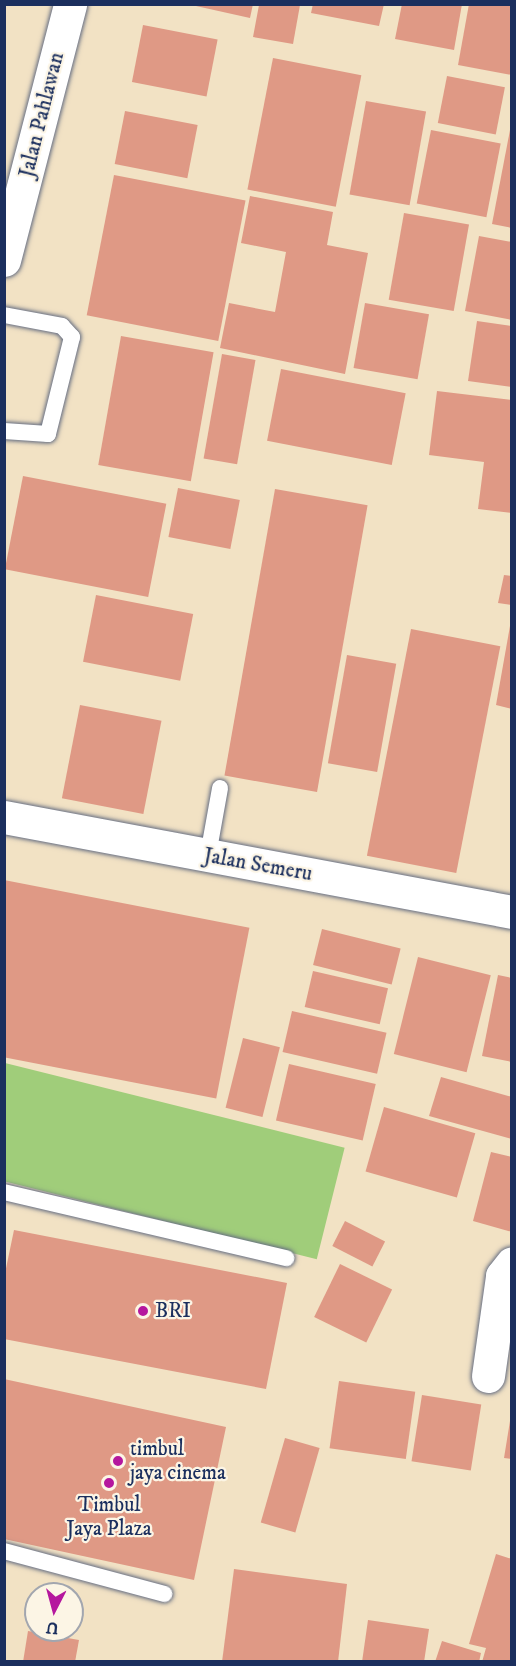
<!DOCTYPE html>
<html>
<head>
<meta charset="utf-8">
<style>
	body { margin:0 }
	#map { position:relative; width:516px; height:1666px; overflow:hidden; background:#f2e2c4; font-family:"IM FELL DW Pica",serif }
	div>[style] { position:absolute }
	.green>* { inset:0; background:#a0cd7a; transform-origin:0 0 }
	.building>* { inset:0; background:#df9985; transform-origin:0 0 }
	.roads { filter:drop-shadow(0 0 2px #666e82) drop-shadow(0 0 2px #666e82) }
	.lane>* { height:16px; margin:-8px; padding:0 8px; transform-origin:8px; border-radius:8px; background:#fff }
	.street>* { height:33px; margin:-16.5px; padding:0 16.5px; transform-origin:16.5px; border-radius:16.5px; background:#fff }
	.secondary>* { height:33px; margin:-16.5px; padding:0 16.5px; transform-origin:16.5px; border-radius:16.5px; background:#fff }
	.dots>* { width:16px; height:16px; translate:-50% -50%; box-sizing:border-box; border:3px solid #fcf5e5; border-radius:50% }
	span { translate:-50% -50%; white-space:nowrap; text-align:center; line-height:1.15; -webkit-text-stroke:4.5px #fcf5e5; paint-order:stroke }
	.street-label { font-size:21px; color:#1b2f5e }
	.poi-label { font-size:21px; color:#1b2f5e }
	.left { translate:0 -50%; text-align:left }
	.frame { position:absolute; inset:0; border:6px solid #1b2f5e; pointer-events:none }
	.north { position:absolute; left:24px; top:1582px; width:60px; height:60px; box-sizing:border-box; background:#fcf5e5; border:2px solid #a2a6af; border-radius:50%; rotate:186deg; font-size:16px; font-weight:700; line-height:24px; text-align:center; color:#1b2f5e }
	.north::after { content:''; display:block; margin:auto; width:21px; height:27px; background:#b5179e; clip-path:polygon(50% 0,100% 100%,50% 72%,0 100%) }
</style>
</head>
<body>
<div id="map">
	<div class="green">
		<i style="left:5px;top:1063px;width:350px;height:115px;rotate:14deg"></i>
	</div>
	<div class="building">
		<i style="clip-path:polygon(187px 4px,253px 4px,250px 18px)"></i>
		<i style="clip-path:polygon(313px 4px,384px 4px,379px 26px,311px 13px)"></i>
		<i style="clip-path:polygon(402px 4px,462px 4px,454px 50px,395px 39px)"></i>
		<i style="clip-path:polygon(469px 4px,512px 5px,512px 75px,458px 65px)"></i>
		<i style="clip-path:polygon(259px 5px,300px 5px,293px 44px,253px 37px)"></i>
		<i style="left:143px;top:25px;width:76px;height:58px;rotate:11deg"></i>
		<i style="left:273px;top:58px;width:90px;height:134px;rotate:11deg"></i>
		<i style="left:447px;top:76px;width:59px;height:48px;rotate:11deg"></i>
		<i style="left:366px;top:101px;width:61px;height:95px;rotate:10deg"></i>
		<i style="left:125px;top:111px;width:74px;height:54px;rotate:11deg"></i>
		<i style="left:431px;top:130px;width:71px;height:75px;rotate:11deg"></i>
		<i style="clip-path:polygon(510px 130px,512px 130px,512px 228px,492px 224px)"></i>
		<i style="left:114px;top:175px;width:134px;height:143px;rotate:11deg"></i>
		<i style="clip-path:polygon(250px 196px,333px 212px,327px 245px,368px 253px,345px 374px,220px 348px,229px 303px,275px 312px,286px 252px,241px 243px)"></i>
		<i style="left:404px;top:213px;width:66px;height:88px;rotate:10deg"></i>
		<i style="clip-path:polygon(479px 236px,512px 242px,512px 320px,465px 311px)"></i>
		<i style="left:365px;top:303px;width:65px;height:66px;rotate:10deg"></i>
		<i style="clip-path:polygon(477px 321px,512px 326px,512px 387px,468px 381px)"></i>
		<i style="left:121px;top:336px;width:94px;height:131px;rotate:10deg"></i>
		<i style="left:222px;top:354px;width:34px;height:106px;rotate:10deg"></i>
		<i style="left:281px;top:369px;width:127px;height:73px;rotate:11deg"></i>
		<i style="clip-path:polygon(437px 391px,512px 400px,512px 513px,478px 509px,484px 462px,429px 455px)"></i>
		<i style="left:23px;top:476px;width:146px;height:95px;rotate:11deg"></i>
		<i style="left:178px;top:488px;width:63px;height:50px;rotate:11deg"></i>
		<i style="left:275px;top:489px;width:94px;height:291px;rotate:10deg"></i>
		<i style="clip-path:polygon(504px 575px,512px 576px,512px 605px,498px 603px)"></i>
		<i style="left:96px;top:595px;width:99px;height:68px;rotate:11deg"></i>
		<i style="clip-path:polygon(510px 626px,512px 626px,512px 709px,496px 705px)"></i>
		<i style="left:411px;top:629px;width:91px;height:231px;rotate:11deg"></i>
		<i style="left:347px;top:655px;width:50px;height:110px;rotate:10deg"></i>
		<i style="left:80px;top:705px;width:83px;height:95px;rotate:11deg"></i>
		<i style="left:4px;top:880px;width:250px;height:174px;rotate:11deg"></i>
		<i style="left:322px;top:929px;width:81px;height:37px;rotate:14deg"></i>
		<i style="left:418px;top:957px;width:75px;height:100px;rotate:14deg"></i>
		<i style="left:313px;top:971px;width:77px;height:37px;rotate:13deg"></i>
		<i style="clip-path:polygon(498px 975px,512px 978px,512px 1062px,482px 1056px)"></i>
		<i style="left:292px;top:1011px;width:97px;height:42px;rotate:13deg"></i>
		<i style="left:243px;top:1038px;width:38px;height:72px;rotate:14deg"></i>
		<i style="left:289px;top:1064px;width:89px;height:58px;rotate:13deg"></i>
		<i style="clip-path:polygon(441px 1077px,512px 1097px,512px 1139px,429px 1116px)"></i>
		<i style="left:384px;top:1107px;width:95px;height:67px;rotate:16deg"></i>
		<i style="clip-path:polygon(491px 1152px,512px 1157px,512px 1232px,473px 1221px)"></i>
		<i style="left:345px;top:1221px;width:45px;height:28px;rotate:27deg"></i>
		<i style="clip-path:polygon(14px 1230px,287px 1283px,266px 1389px,4px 1339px,4px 1278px)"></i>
		<i style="left:340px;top:1264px;width:58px;height:59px;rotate:26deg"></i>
		<i style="clip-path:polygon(4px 1379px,226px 1427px,194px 1580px,4px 1539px)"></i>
		<i style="left:339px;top:1381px;width:77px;height:68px;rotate:8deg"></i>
		<i style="left:422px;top:1395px;width:60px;height:67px;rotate:9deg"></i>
		<i style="clip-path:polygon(510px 1421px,512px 1422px,512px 1459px,504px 1458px)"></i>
		<i style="left:285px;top:1438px;width:36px;height:88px;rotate:16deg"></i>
		<i style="clip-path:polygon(496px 1554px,512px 1559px,512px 1662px,482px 1662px,486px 1648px,469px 1644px)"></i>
		<i style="clip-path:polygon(234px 1569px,347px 1584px,338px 1662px,222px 1662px)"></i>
		<i style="clip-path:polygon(368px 1620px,429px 1629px,424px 1662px,362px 1662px)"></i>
		<i style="clip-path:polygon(28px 1631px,79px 1640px,75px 1662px,23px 1662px)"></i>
		<i style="clip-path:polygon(442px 1641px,481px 1653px,479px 1662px,435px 1662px)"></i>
	</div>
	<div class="roads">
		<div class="lane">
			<i style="left:4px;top:315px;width:59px;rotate:10.7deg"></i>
			<i style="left:62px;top:326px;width:15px;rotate:48deg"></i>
			<i style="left:72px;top:337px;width:100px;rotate:103.9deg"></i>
			<i style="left:48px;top:434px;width:44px;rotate:-176.1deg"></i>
			<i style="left:208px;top:855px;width:68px;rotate:-79.8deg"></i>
			<i style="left:4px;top:1192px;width:290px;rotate:13.2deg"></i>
			<i style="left:4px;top:1551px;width:166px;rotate:15deg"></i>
		</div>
		<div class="street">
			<i style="left:488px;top:1376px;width:101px;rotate:-82deg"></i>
			<i style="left:502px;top:1276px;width:16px;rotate:-52deg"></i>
		</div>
		<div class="secondary">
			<i style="left:4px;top:260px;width:264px;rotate:-75.5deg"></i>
			<i style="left:4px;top:817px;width:517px;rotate:10.59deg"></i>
		</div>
	</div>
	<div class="dots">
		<i style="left:143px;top:1311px;background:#b5179e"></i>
		<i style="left:118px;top:1461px;background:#b5179e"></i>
		<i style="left:109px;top:1483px;background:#b5179e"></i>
	</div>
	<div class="street-label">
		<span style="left:42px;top:115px;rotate:-76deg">Jalan Pahlawan</span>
		<span style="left:258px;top:865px;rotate:10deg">Jalan Semeru</span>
	</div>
	<div class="poi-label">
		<span class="left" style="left:155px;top:1311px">BRI</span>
		<span class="left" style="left:130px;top:1461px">timbul<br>jaya cinema</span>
		<span style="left:109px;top:1517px">Timbul<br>Jaya Plaza</span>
	</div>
	<div class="frame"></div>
	<div class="north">U</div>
</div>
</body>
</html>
